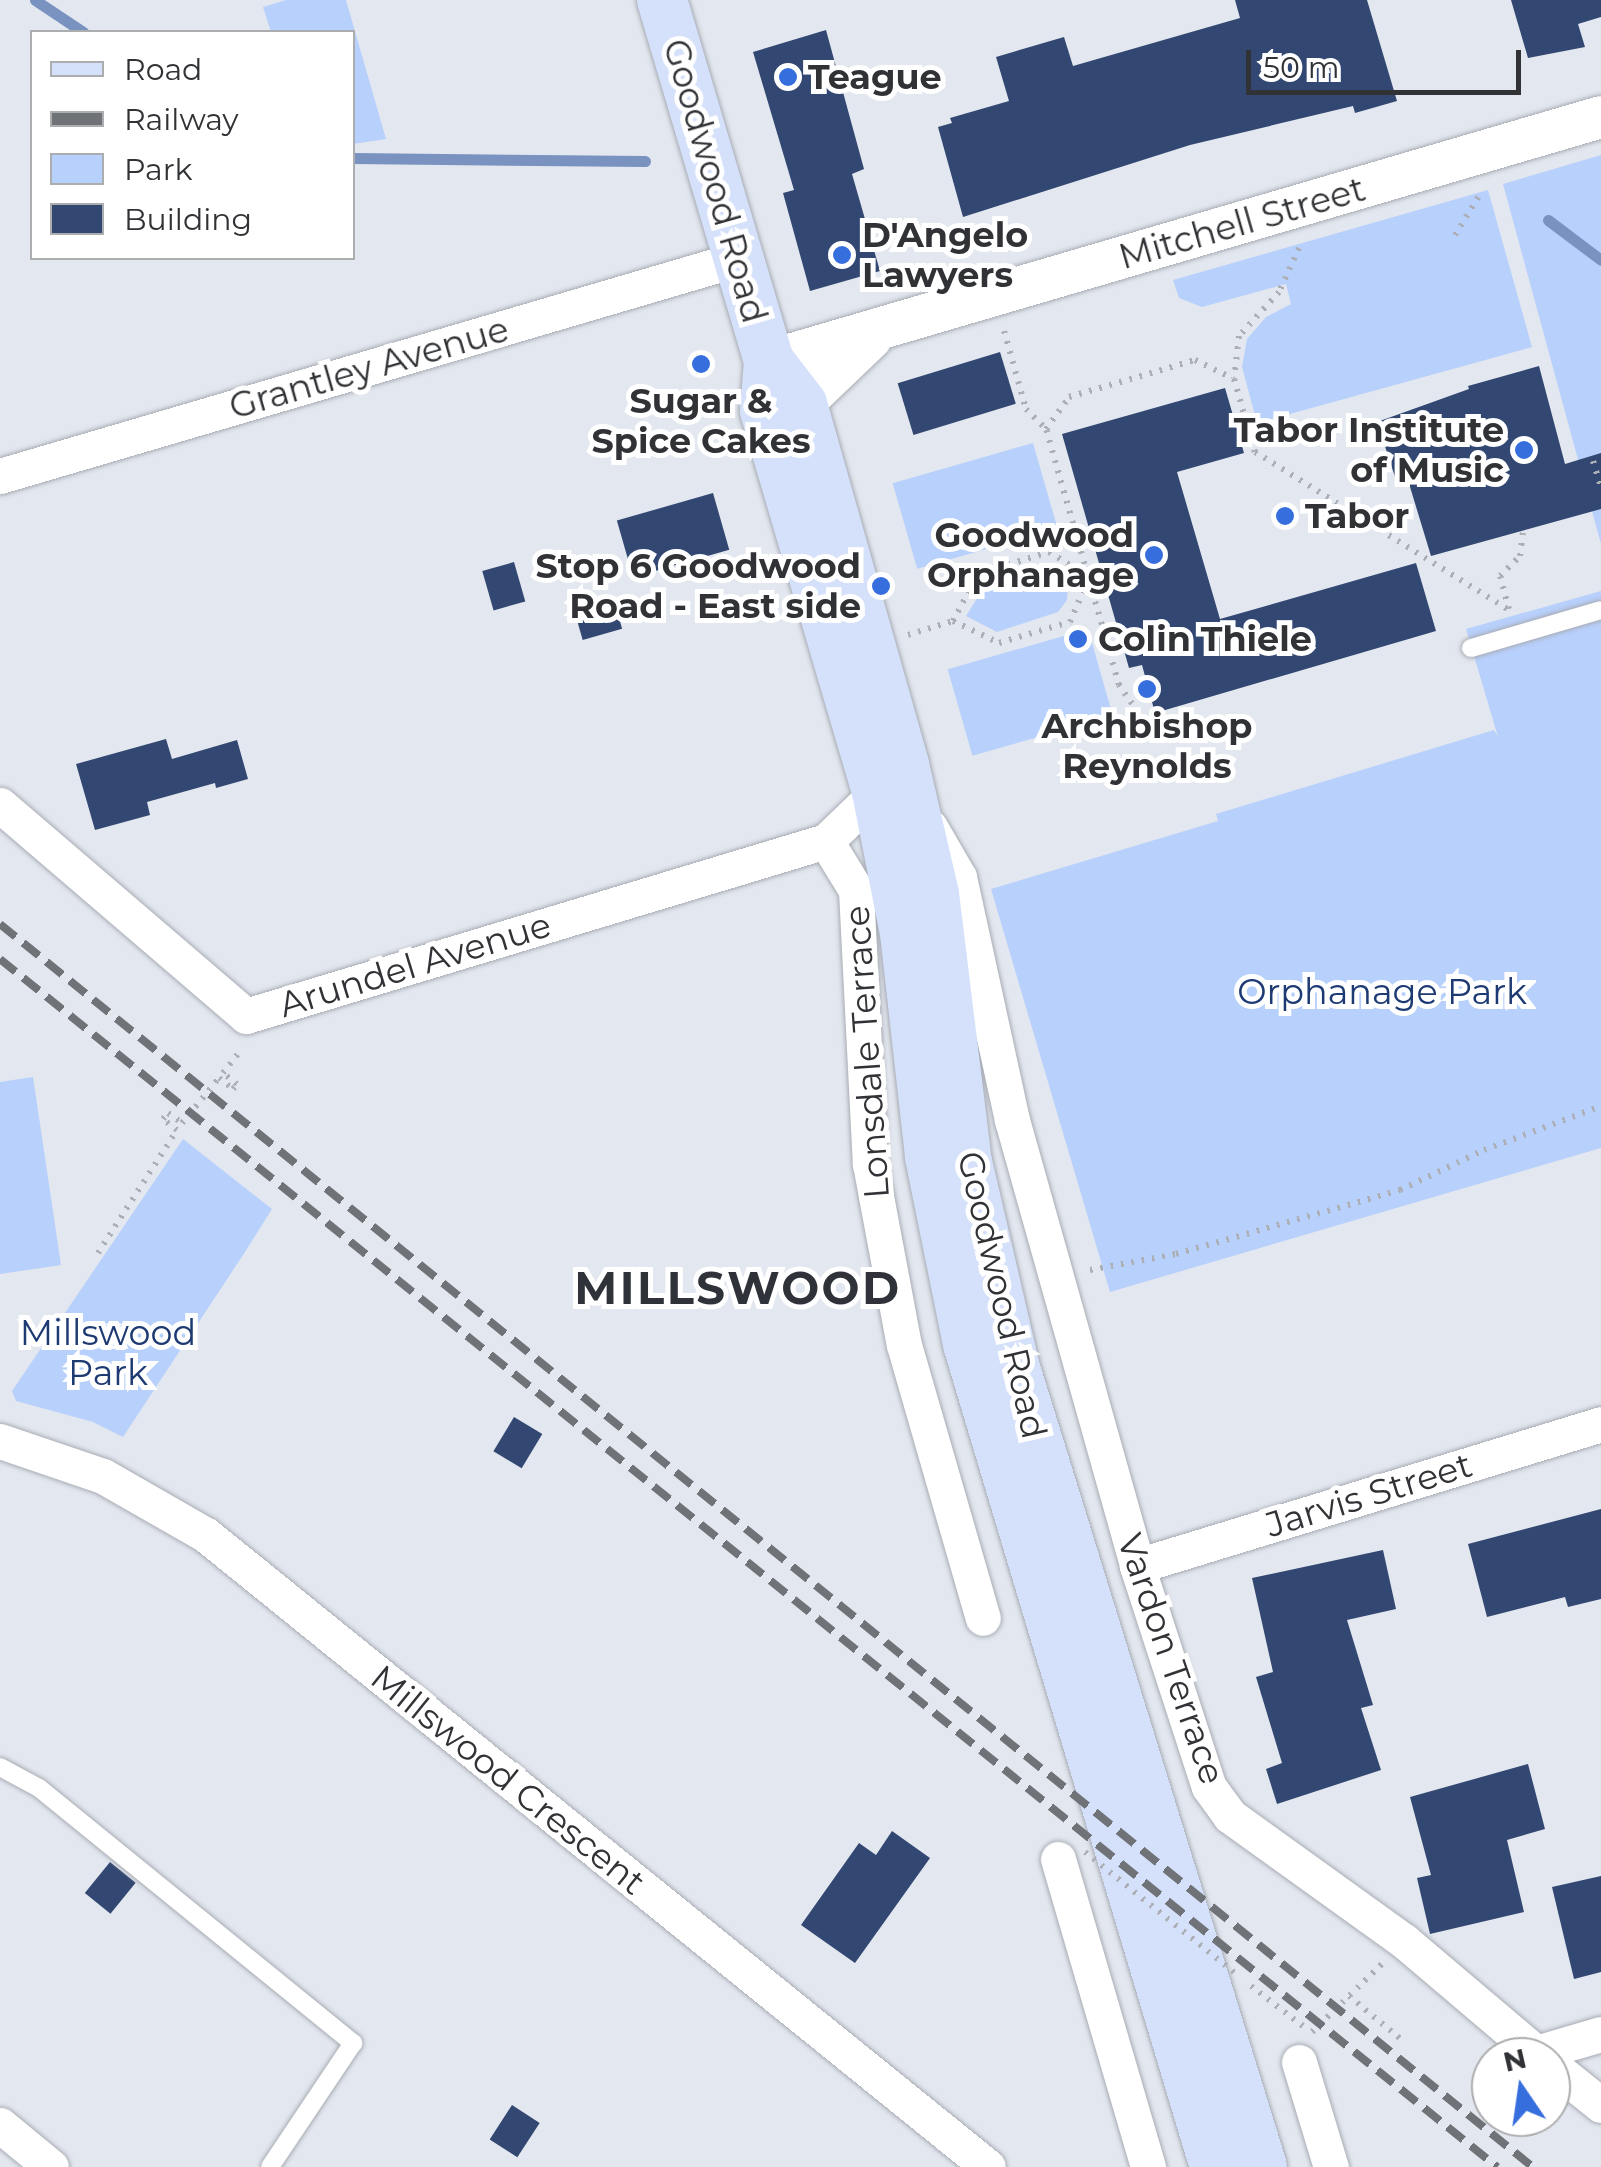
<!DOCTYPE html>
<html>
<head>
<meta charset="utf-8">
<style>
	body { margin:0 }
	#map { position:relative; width:1601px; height:2167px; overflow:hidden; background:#e3e7ef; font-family:Montserrat,sans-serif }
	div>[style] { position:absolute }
	.green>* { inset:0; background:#b8d0fc; transform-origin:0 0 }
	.stream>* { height:11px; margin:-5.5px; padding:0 5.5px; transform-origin:5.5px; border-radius:5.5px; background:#7992c0 }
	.building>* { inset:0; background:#324771; transform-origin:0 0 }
	.path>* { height:6px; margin-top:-3px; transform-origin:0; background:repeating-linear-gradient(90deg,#acafb6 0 2.5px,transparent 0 10.5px) }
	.roads { filter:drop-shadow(0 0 2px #a8acb4) drop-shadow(0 0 2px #a8acb4) }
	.service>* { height:18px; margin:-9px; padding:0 9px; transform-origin:9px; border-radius:9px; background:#fff }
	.minor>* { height:35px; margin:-17.5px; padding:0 17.5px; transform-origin:17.5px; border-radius:17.5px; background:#fff }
	.tertiary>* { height:42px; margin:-21px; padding:0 21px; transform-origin:21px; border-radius:21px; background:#fff }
	.secondary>* { height:50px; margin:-25px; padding:0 25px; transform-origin:25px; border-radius:25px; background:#d5e1fa }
	.rail>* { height:8px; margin-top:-4px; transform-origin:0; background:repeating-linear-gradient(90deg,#6f7276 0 20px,transparent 0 30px) }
	.path-bridge>* { height:6px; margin-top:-3px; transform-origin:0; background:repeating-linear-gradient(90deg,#acafb6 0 2.5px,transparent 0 10.5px) }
	.dots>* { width:28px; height:28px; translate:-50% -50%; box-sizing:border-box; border:5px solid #fff; border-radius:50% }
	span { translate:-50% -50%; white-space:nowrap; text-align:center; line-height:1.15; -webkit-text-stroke:10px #fff; paint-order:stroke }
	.poi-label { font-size:35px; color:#303235; font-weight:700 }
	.left { translate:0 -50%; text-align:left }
	.right { translate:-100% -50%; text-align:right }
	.street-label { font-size:35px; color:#303235 }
	.park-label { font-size:35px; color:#1d3a73 }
	.district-label { font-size:45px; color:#2f3339; font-weight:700; letter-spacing:2.5px }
	.legend { position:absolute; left:30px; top:30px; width:325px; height:230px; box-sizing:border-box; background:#fff; border:2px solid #acadae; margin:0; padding:12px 18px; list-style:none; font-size:30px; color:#303235 }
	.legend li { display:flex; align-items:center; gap:20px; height:50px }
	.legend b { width:50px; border:2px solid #acadae }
	.north { position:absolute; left:1471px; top:2037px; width:100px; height:100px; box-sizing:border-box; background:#fff; border:2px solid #acadae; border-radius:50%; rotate:347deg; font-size:28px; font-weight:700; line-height:40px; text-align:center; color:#303235 }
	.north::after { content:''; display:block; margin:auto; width:35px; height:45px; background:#376edd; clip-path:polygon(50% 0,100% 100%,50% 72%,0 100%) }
	.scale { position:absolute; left:1246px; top:50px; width:275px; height:45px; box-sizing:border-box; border:5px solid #303235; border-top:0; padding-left:12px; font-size:30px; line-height:35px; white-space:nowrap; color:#303235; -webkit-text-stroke:8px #fff; paint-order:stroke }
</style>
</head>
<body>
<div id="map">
	<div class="green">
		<i style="clip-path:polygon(286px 0,346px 0,386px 139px,353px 144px,352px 32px,271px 32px,263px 7px)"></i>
		<i style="clip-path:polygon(1601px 155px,1601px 544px,1503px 184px)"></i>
		<i style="clip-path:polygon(1488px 190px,1532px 347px,1257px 423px,1242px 367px,1247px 339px,1266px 317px,1291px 304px,1286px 284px,1202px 307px,1179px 298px,1173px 280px)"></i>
		<i style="left:1033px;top:443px;width:89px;height:146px;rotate:74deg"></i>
		<i style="clip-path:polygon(1044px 566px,1060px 572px,1068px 585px,1067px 600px,1058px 612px,997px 632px,966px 616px,986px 584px)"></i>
		<i style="clip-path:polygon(1601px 591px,1601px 1148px,1110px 1292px,991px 889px,1218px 821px,1216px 814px,1494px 730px,1498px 737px,1466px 629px)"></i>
		<i style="left:1088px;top:629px;width:90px;height:146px;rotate:74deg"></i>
		<i style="clip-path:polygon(33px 1077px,61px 1265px,0 1274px,0 1082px)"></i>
		<i style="clip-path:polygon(183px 1139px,272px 1209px,245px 1252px,123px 1437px,93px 1422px,16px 1401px,12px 1391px)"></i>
	</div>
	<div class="stream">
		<i style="left:35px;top:0;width:58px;rotate:33.7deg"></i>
		<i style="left:352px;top:158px;width:293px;rotate:0.6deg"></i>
		<i style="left:1548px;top:220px;width:66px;rotate:37deg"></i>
	</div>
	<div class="building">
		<i style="clip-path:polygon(1235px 0,1367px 0,1397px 101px,1355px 113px,1353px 106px,1190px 145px,963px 217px,938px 127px,952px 123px,950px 118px,1009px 101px,996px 57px,1064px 37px,1073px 66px,1240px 18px)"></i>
		<i style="clip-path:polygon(1511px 0,1601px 0,1601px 17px,1578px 24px,1585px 47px,1528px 58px)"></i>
		<i style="clip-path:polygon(826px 30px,864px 169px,852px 174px,880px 271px,810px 291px,783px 193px,794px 190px,753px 52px)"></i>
		<i style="left:1000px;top:352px;width:54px;height:107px;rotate:73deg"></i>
		<i style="clip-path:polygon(1539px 366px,1565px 464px,1601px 453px,1601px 509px,1431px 556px,1407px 477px,1396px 480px,1377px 422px,1469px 389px,1468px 386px)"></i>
		<i style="clip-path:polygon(1225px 388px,1244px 453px,1177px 472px,1220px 619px,1416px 563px,1436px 631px,1155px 713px,1142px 665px,1129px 668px,1062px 434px)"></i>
		<i style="left:713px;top:493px;width:59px;height:100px;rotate:74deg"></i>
		<i style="left:514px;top:562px;width:41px;height:33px;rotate:74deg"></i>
		<i style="left:613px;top:597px;width:33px;height:41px;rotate:74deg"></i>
		<i style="clip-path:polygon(166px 739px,172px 759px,237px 740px,248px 779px,216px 788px,215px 783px,147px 802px,150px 815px,95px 830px,76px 764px)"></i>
		<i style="left:514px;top:1417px;width:33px;height:40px;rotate:31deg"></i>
		<i style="clip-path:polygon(1601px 1509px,1601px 1599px,1568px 1607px,1565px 1597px,1487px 1617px,1468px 1544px)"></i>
		<i style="clip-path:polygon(1383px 1550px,1396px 1609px,1347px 1620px,1373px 1705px,1361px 1708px,1381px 1770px,1277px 1804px,1266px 1769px,1282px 1763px,1256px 1677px,1273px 1672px,1252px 1578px)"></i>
		<i style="clip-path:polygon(1528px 1764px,1545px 1829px,1507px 1840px,1524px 1912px,1430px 1934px,1417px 1878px,1431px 1875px,1410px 1797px)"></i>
		<i style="clip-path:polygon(892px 1831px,930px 1858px,855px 1963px,801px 1925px,859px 1843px,876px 1855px)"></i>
		<i style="left:110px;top:1862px;width:33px;height:40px;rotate:39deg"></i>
		<i style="clip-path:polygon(1601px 1876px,1601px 1972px,1574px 1979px,1552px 1887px)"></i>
		<i style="left:512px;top:2105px;width:33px;height:41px;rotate:33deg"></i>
	</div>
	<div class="path">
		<i style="left:1455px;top:235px;width:52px;rotate:-58.5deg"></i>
		<i style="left:1299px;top:248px;width:48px;rotate:114.4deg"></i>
		<i style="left:1279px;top:292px;width:59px;rotate:132.3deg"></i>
		<i style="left:1239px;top:336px;width:43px;rotate:96.6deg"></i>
		<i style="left:1234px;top:379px;width:76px;rotate:74deg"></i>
		<i style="left:1255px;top:452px;width:301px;rotate:31.9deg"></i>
		<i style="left:1004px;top:331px;width:81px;rotate:74.2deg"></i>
		<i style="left:1026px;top:409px;width:28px;rotate:45deg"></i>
		<i style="left:1593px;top:461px;width:27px;rotate:73deg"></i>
		<i style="left:1509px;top:609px;width:34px;rotate:-105deg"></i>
		<i style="left:1500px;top:576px;width:28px;rotate:-45deg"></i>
		<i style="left:1520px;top:556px;width:26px;rotate:-83deg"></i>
		<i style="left:953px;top:621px;width:51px;rotate:25.6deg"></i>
		<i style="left:999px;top:643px;width:74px;rotate:-16.5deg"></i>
		<i style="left:1070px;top:622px;width:49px;rotate:-67.1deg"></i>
		<i style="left:908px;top:635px;width:47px;rotate:-17.3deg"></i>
		<i style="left:953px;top:621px;width:53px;rotate:-62deg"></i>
		<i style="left:978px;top:574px;width:74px;rotate:-17.2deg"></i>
		<i style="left:1049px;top:552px;width:47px;rotate:32deg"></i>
		<i style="left:1089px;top:577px;width:13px;rotate:-13deg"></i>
		<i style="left:1213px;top:721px;width:59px;rotate:163.4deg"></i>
		<i style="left:1156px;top:738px;width:65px;rotate:-124.9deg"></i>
		<i style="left:1119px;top:685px;width:266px;rotate:-105.9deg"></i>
		<i style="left:1046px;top:429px;width:39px;rotate:-54deg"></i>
		<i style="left:1069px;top:397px;width:131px;rotate:-16.4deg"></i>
		<i style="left:1195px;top:360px;width:43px;rotate:26deg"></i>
		<i style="left:98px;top:1253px;width:146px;rotate:-57.3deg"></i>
		<i style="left:177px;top:1130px;width:18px;rotate:-142deg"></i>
		<i style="left:163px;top:1119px;width:8px;rotate:-50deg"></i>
		<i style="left:168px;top:1113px;width:17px;rotate:36deg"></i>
		<i style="left:182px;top:1123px;width:58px;rotate:-50.6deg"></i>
		<i style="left:219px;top:1078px;width:18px;rotate:38deg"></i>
		<i style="left:233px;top:1089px;width:6px;rotate:-51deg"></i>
		<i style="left:237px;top:1084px;width:18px;rotate:-142deg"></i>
		<i style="left:223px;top:1073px;width:29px;rotate:-52deg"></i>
		<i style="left:1090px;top:1270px;width:87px;rotate:-10.5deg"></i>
		<i style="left:1176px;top:1254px;width:233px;rotate:-15.9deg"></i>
		<i style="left:1400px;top:1190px;width:93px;rotate:-25.5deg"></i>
		<i style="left:1484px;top:1150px;width:125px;rotate:-20.6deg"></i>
		<i style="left:1251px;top:1986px;width:67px;rotate:37.7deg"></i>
		<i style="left:1349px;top:1996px;width:70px;rotate:39.8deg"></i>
		<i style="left:1312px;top:2032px;width:98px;rotate:-44.2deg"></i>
	</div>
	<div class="roads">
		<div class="service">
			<i style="left:1471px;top:648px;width:135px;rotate:-16.3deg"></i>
			<i style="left:0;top:1767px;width:44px;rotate:28.3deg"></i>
			<i style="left:39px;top:1788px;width:405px;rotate:39.1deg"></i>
			<i style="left:353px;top:2043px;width:149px;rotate:123.8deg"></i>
		</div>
		<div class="minor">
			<i style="left:0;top:476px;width:769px;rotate:-16.39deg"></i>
			<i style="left:0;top:805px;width:324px;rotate:40.6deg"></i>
			<i style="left:246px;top:1016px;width:606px;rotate:-16.79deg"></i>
			<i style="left:826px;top:841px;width:71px;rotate:-43.9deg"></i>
			<i style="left:930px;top:827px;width:58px;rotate:59.9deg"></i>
			<i style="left:959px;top:877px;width:249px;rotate:77.7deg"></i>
			<i style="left:1012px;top:1120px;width:463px;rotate:74.3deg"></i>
			<i style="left:1137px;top:1566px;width:232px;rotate:72deg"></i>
			<i style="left:1209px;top:1787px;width:36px;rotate:54deg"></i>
			<i style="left:1230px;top:1816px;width:214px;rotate:35.7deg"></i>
			<i style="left:1404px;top:1941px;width:180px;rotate:40.3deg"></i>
			<i style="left:826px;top:841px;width:57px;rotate:58.5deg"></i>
			<i style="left:856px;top:890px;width:274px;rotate:87.1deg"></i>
			<i style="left:870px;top:1164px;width:184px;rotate:79.4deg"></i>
			<i style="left:904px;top:1345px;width:284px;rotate:73.9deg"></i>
			<i style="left:0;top:1441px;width:109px;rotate:18.8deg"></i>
			<i style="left:103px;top:1476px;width:119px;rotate:29.8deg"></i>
			<i style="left:206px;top:1535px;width:1005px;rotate:38.94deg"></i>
			<i style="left:1137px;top:1566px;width:485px;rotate:-17deg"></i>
			<i style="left:1058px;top:1859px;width:321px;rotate:73.7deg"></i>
			<i style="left:1536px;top:2053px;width:68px;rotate:-16.3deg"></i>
			<i style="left:1299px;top:2062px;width:110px;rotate:73.1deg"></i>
			<i style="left:1551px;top:2065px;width:64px;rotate:38.7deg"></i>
			<i style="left:0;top:2125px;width:66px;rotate:39.5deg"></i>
		</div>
		<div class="tertiary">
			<i style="left:769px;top:361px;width:867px;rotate:-16.34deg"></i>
			<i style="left:802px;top:404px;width:95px;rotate:-43.7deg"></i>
		</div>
		<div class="secondary">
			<i style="left:662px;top:0;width:377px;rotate:73.5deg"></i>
			<i style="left:769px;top:361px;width:50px;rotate:94.6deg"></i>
			<i style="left:765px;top:411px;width:397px;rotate:73.6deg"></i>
			<i style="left:877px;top:792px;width:144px;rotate:78.8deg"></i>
			<i style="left:905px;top:933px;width:225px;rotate:83.6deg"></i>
			<i style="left:930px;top:1157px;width:191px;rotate:78.5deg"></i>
			<i style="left:968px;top:1344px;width:859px;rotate:73.29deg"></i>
			<i style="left:769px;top:361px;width:54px;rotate:52.5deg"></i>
			<i style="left:802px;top:404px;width:375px;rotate:74.2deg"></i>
			<i style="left:904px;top:765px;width:132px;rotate:76.9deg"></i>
			<i style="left:934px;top:894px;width:270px;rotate:83deg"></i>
			<i style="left:967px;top:1162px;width:212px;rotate:76.9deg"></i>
			<i style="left:1015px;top:1368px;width:836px;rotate:72.82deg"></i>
		</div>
	</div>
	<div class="rail">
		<i style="left:0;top:924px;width:1974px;rotate:39.04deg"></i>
		<i style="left:0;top:959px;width:1924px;rotate:38.9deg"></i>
	</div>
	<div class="path-bridge">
		<i style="left:1085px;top:1852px;width:199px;rotate:38.9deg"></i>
	</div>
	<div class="dots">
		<i style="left:788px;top:77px;background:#376edd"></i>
		<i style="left:842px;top:255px;background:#376edd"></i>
		<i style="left:701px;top:364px;background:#376edd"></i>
		<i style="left:1524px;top:450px;background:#376edd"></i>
		<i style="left:1285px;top:516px;background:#376edd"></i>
		<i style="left:1154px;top:555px;background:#376edd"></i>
		<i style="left:881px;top:586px;background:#376edd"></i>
		<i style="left:1078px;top:639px;background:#376edd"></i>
		<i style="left:1147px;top:689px;background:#376edd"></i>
	</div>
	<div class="poi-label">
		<span class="left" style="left:808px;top:77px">Teague</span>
		<span class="left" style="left:862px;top:255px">D'Angelo<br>Lawyers</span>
		<span style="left:701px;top:421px">Sugar &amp;<br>Spice Cakes</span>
		<span class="right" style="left:1504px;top:450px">Tabor Institute<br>of Music</span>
		<span class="left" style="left:1305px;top:516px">Tabor</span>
		<span class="right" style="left:1134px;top:555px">Goodwood<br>Orphanage</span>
		<span class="right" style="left:861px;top:586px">Stop 6 Goodwood<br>Road - East side</span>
		<span class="left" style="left:1098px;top:639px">Colin Thiele</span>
		<span style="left:1147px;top:746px">Archbishop<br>Reynolds</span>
	</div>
	<div class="street-label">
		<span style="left:715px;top:181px;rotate:74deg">Goodwood Road</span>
		<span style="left:1242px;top:223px;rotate:-16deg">Mitchell Street</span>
		<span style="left:369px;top:368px;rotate:-16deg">Grantley Avenue</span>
		<span style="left:415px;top:965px;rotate:-17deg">Arundel Avenue</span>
		<span style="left:867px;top:1052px;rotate:-94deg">Lonsdale Terrace</span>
		<span style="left:1002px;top:1295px;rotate:77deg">Goodwood Road</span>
		<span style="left:1369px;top:1495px;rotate:-17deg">Jarvis Street</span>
		<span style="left:1171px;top:1659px;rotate:71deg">Vardon Terrace</span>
		<span style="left:508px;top:1780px;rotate:39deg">Millswood Crescent</span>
	</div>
	<div class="park-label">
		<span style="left:1382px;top:992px">Orphanage Park</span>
		<span style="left:108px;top:1353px">Millswood<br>Park</span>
	</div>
	<div class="district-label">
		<span style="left:738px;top:1288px">MILLSWOOD</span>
	</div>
	<ul class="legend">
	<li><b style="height:12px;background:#d5e1fa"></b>Road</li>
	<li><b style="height:12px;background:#6f7276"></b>Railway</li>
	<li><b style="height:28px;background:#b8d0fc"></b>Park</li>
	<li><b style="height:28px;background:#324771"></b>Building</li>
	</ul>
	<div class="north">N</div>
	<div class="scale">50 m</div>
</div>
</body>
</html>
